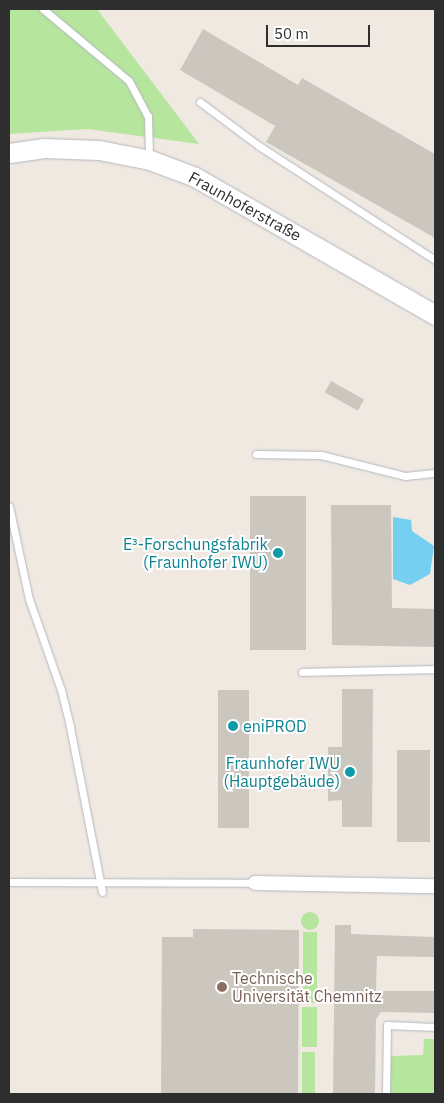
<!DOCTYPE html>
<html>
<head>
<meta charset="utf-8">
<style>
	body { margin:0 }
	#map { position:relative; width:444px; height:1103px; overflow:hidden; background:#efe9e1; font-family:"IBM Plex Sans",sans-serif }
	div>[style] { position:absolute }
	.green>* { inset:0; background:#b6e59e; transform-origin:0 0 }
	.round { border-radius:50% }
	.water>* { inset:0; background:#75cff0 }
	.building>* { inset:0; background:#cbc7bf; transform-origin:0 0 }
	.roads { filter:drop-shadow(0 0 1px #b4b7c1) drop-shadow(0 0 1px #b4b7c1) }
	.service>* { height:7px; margin:-3.5px; padding:0 3.5px; transform-origin:3.5px; border-radius:3.5px; background:#fff }
	.minor>* { height:14px; margin:-7px; padding:0 7px; transform-origin:7px; border-radius:7px; background:#fff }
	.secondary>* { height:19px; margin:-9.5px; padding:0 9.5px; transform-origin:9.5px; border-radius:9.5px; background:#fff }
	.dots>* { width:14px; height:14px; translate:-50% -50%; box-sizing:border-box; border:2px solid #fff; border-radius:50% }
	span { translate:-50% -50%; white-space:nowrap; text-align:center; line-height:1.15; -webkit-text-stroke:4px #fff; paint-order:stroke }
	.street-label { font-size:16px; color:#2e2e2e }
	.culture-label { font-size:16px; color:#0d838f }
	.right { translate:-100% -50%; text-align:right }
	.left { translate:0 -50%; text-align:left }
	.education-label { font-size:16px; color:#785e54 }
	.frame { position:absolute; inset:0; border:10px solid #2e2e2e; pointer-events:none }
	.scale { position:absolute; left:266px; top:25px; width:104px; height:22px; box-sizing:border-box; border:2px solid #2e2e2e; border-top:0; padding-left:6px; font-size:15px; line-height:18px; white-space:nowrap; color:#2e2e2e; -webkit-text-stroke:4px #fff; paint-order:stroke }
</style>
</head>
<body>
<div id="map">
	<div class="green">
		<i style="clip-path:polygon(9px 9px,97px 9px,199px 144px,87px 129px,9px 134px)"></i>
		<i class="round" style="left:301px;top:912px;width:18px;height:18px"></i>
		<i style="left:303px;top:932px;width:14px;height:71px"></i>
		<i style="left:317px;top:1007px;width:40px;height:15px;rotate:90deg"></i>
		<i style="clip-path:polygon(424px 1039px,435px 1039px,435px 1094px,390px 1094px,391px 1056px,423px 1055px)"></i>
		<i style="left:302px;top:1052px;width:13px;height:42px"></i>
	</div>
	<div class="water">
		<i style="clip-path:polygon(393px 517px,411px 520px,412px 531px,434px 546px,430px 574px,410px 585px,393px 579px)"></i>
	</div>
	<div class="building">
		<i style="clip-path:polygon(203px 29px,298px 85px,302px 78px,435px 154px,435px 238px,266px 142px,275px 126px,180px 70px)"></i>
		<i style="left:331px;top:381px;width:38px;height:13px;rotate:29deg"></i>
		<i style="left:250px;top:496px;width:56px;height:154px"></i>
		<i style="clip-path:polygon(331px 505px,391px 505px,392px 608px,435px 609px,435px 647px,332px 645px)"></i>
		<i style="clip-path:polygon(342px 689px,373px 689px,372px 827px,342px 827px,342px 800px,328px 801px,328px 747px,342px 747px)"></i>
		<i style="left:218px;top:690px;width:31px;height:138px"></i>
		<i style="left:397px;top:750px;width:33px;height:92px"></i>
		<i style="clip-path:polygon(335px 925px,351px 925px,351px 934px,435px 937px,435px 957px,377px 956px,376px 991px,435px 991px,435px 1013px,381px 1012px,376px 1019px,375px 1094px,333px 1094px)"></i>
		<i style="clip-path:polygon(193px 929px,299px 930px,298px 1094px,161px 1094px,162px 937px,193px 937px)"></i>
	</div>
	<div class="roads">
		<div class="service">
			<i style="left:43px;top:9px;width:112px;rotate:39.9deg"></i>
			<i style="left:129px;top:81px;width:40px;rotate:62deg"></i>
			<i style="left:148px;top:116px;width:41px;rotate:88.6deg"></i>
			<i style="left:200px;top:102px;width:74px;rotate:36.7deg"></i>
			<i style="left:259px;top:146px;width:210px;rotate:32.9deg"></i>
			<i style="left:256px;top:454px;width:65px;rotate:0.9deg"></i>
			<i style="left:321px;top:455px;width:87px;rotate:14deg"></i>
			<i style="left:405px;top:476px;width:30px;rotate:-6deg"></i>
			<i style="left:9px;top:506px;width:95px;rotate:77.9deg"></i>
			<i style="left:29px;top:599px;width:96px;rotate:70.6deg"></i>
			<i style="left:61px;top:690px;width:38px;rotate:76deg"></i>
			<i style="left:70px;top:727px;width:168px;rotate:79deg"></i>
			<i style="left:302px;top:672px;width:133px;rotate:-1.3deg"></i>
			<i style="left:9px;top:882px;width:246px;rotate:0.2deg"></i>
			<i style="left:386px;top:1094px;width:69px;rotate:-89.2deg"></i>
			<i style="left:387px;top:1025px;width:48px;rotate:2.4deg"></i>
		</div>
		<div class="minor">
			<i style="left:255px;top:883px;width:180px;rotate:1deg"></i>
		</div>
		<div class="secondary">
			<i style="left:9px;top:153px;width:34px;rotate:-8deg"></i>
			<i style="left:43px;top:148px;width:56px;rotate:2deg"></i>
			<i style="left:99px;top:150px;width:52px;rotate:11.1deg"></i>
			<i style="left:150px;top:160px;width:48px;rotate:20.7deg"></i>
			<i style="left:195px;top:177px;width:277px;rotate:29.9deg"></i>
		</div>
	</div>
	<div class="dots">
		<i style="left:278px;top:553px;background:#0f9aa8"></i>
		<i style="left:233px;top:726px;background:#0f9aa8"></i>
		<i style="left:350px;top:772px;background:#0f9aa8"></i>
		<i style="left:222px;top:987px;background:#8d6e63"></i>
	</div>
	<div class="street-label">
		<span style="left:245px;top:206px;rotate:29deg">Fraunhoferstraße</span>
	</div>
	<div class="culture-label">
		<span class="right" style="left:268px;top:553px">E³-Forschungsfabrik<br>(Fraunhofer IWU)</span>
		<span class="left" style="left:243px;top:726px">eniPROD</span>
		<span class="right" style="left:340px;top:772px">Fraunhofer IWU<br>(Hauptgebäude)</span>
	</div>
	<div class="education-label">
		<span class="left" style="left:232px;top:987px">Technische<br>Universität Chemnitz</span>
	</div>
	<div class="frame"></div>
	<div class="scale">50 m</div>
</div>
</body>
</html>
